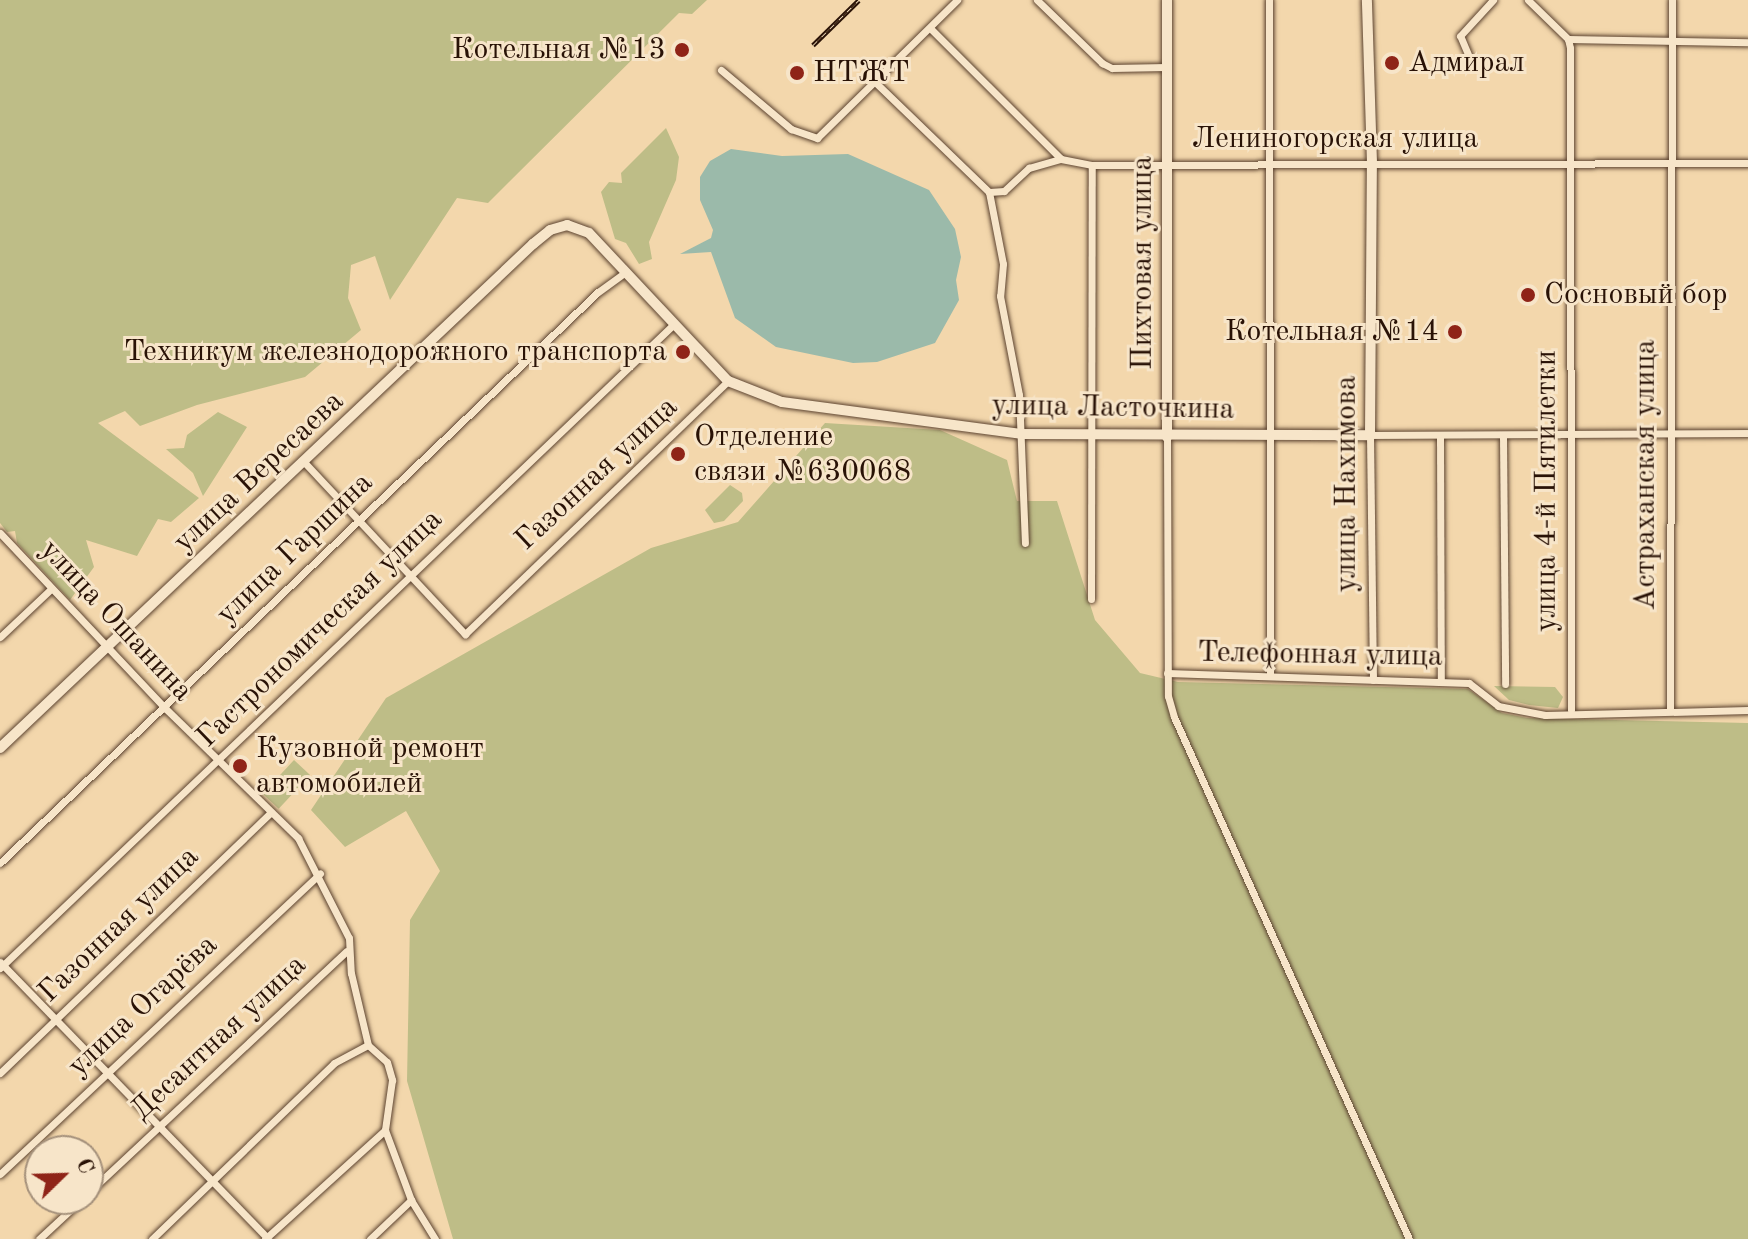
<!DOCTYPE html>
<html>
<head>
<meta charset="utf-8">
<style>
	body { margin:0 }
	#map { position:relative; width:1748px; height:1239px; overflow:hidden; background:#f3d7ac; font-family:"Old Standard TT",serif }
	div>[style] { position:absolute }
	.green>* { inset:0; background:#bebd87; transform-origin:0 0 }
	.water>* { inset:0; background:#9bbaaa }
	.roads { filter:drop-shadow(0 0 2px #5c4330) drop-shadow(0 0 2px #5c4330) }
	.street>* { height:7px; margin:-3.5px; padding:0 3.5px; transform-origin:3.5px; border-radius:3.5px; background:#f7e5c9 }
	.secondary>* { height:10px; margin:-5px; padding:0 5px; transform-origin:5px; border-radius:5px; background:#f7e5c9 }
	.rail>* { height:5px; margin-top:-2.5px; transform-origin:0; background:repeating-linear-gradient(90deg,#f7e5c9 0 6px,#291206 0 12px); box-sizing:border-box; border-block:2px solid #291206 }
	.dots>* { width:22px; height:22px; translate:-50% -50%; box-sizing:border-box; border:4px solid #f7e5c9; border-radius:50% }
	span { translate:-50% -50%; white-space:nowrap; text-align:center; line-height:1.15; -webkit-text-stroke:6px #f7e5c9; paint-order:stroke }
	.poi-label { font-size:30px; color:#291206 }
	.right { translate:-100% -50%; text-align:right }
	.left { translate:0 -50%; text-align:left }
	.street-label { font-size:30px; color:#291206 }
	.north { position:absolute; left:24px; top:1135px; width:80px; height:80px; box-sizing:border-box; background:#f7e5c9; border:2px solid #a5917b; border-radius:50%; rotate:67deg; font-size:22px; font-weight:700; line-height:32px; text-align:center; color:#291206 }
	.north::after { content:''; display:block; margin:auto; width:28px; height:36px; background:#8f2418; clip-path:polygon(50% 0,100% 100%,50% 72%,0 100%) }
</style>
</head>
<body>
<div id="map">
	<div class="green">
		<i style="clip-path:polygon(0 0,707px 0,692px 14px,679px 13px,488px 203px,457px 198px,390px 300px,375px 256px,351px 265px,348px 298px,361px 330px,305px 377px,197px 405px,140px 426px,125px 411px,98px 423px,199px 498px,171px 522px,158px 519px,137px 556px,86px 540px,94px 567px,70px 600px,17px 543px,15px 531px,7px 532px,0 523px)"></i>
		<i style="clip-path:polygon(666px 128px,679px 157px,676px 180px,649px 242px,652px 259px,639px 264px,626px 243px,615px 239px,601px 192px,609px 182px,622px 183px,621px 173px)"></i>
		<i style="clip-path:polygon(218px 412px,247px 427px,203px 496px,193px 473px,166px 449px,184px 448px,187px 435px)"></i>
		<i style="clip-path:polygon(825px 423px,940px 430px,1007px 460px,1017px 501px,1057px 501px,1095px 620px,1140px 673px,1178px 682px,1468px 689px,1502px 713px,1527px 718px,1748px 723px,1748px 1239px,453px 1239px,407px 1081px,410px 920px,440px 871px,406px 811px,345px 847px,311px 810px,386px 698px,651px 548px,738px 522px)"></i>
		<i style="clip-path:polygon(730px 485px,742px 493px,743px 501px,724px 521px,714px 523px,705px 510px)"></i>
		<i style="clip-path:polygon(1494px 686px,1555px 687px,1563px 697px,1558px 708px,1529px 705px,1509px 700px)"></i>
		<i style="left:294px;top:760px;width:22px;height:46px;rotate:43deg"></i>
	</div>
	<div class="water">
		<i style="clip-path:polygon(731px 149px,782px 156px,848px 154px,929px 190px,955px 229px,961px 257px,956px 280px,959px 300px,935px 343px,877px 362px,853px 363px,776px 347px,735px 318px,711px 252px,680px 254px,711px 238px,713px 230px,700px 200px,700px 177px,710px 161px)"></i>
	</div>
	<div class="roads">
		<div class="street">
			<i style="left:1037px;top:0;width:91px;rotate:44.1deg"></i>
			<i style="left:1102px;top:63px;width:11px;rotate:27deg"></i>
			<i style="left:1112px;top:68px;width:54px;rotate:-1.1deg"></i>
			<i style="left:1269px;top:0;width:674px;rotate:89.91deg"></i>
			<i style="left:1528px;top:0;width:56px;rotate:44.3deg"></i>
			<i style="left:1568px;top:39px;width:9px;rotate:77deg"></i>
			<i style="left:1570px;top:48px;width:662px;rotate:89.91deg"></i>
			<i style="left:930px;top:28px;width:185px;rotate:45deg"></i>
			<i style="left:1061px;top:159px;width:32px;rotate:11deg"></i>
			<i style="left:1092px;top:165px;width:656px;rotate:-0.17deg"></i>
			<i style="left:1568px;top:39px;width:180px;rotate:1deg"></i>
			<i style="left:1470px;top:59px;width:25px;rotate:-113deg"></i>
			<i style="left:1460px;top:36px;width:49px;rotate:-47.5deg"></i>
			<i style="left:721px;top:70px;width:92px;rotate:40.1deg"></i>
			<i style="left:791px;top:129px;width:28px;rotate:19deg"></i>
			<i style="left:817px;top:138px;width:197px;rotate:-44.6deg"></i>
			<i style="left:876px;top:83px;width:157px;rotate:44deg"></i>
			<i style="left:989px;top:192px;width:73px;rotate:79deg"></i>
			<i style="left:1003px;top:264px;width:32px;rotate:95deg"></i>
			<i style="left:1000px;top:296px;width:101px;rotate:79.1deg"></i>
			<i style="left:1019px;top:395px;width:148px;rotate:87.7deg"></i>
			<i style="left:989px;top:192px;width:15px;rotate:-4deg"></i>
			<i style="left:1004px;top:191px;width:34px;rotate:-43deg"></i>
			<i style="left:1029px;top:168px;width:33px;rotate:-16deg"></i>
			<i style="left:1440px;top:436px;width:246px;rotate:89.8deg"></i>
			<i style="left:1503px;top:436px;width:248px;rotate:89.5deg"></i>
			<i style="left:1167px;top:437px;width:259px;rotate:89.8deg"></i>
			<i style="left:1168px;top:696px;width:22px;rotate:74deg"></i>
			<i style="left:1174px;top:717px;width:572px;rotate:65.76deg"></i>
			<i style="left:304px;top:462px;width:236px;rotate:46.9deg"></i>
			<i style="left:465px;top:634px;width:365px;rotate:-43.9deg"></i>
			<i style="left:0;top:533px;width:242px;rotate:46.7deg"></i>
			<i style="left:166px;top:709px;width:185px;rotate:44.3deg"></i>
			<i style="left:298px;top:838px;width:112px;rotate:63deg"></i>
			<i style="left:349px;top:938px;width:35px;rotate:87deg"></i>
			<i style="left:351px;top:973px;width:74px;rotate:76.7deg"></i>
			<i style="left:368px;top:1045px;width:25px;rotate:42deg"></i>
			<i style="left:387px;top:1062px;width:19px;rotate:74deg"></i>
			<i style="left:392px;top:1080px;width:50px;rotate:98deg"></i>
			<i style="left:385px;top:1130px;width:75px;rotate:69.6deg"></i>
			<i style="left:411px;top:1200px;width:46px;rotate:58.4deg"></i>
			<i style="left:1091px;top:599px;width:434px;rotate:-89.9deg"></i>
			<i style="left:0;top:637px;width:71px;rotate:-43.3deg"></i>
			<i style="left:1167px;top:673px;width:302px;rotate:1.9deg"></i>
			<i style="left:1469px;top:683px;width:37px;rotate:38deg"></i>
			<i style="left:1498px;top:706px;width:48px;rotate:10.8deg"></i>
			<i style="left:1545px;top:715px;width:203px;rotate:-1.4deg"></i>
			<i style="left:1373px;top:680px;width:245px;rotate:-90.7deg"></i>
			<i style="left:1370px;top:435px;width:378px;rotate:-0.3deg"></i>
			<i style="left:1670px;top:710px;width:710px;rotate:-89.84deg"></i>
			<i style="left:0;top:863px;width:827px;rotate:-43.68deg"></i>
			<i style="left:598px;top:292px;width:34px;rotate:-36deg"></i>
			<i style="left:0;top:962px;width:385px;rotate:45.9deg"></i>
			<i style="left:0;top:968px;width:932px;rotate:-43.7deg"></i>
			<i style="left:0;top:1073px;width:376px;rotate:-43.9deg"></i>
			<i style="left:0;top:1174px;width:439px;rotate:-43.2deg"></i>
			<i style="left:88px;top:1193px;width:354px;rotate:-43.1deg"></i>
			<i style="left:39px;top:1239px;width:59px;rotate:-42.9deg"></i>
			<i style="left:152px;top:1239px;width:253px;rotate:-44deg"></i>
			<i style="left:334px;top:1063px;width:38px;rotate:-28deg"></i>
			<i style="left:265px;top:1239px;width:162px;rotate:-42.2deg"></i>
			<i style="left:370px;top:1239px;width:57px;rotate:-43.6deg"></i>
		</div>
		<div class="secondary">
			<i style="left:1167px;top:0;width:437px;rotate:90deg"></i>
			<i style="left:0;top:748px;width:734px;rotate:-43.4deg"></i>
			<i style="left:533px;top:244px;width:22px;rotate:-39deg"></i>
			<i style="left:550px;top:230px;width:18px;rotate:-16deg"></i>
			<i style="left:567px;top:225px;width:23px;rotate:20deg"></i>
			<i style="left:589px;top:233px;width:203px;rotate:46.8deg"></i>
			<i style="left:728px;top:381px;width:58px;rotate:21.3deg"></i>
			<i style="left:782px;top:402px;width:241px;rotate:7.6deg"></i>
			<i style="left:1021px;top:434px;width:349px;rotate:0.2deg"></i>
			<i style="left:1370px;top:435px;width:272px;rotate:-89.6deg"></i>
			<i style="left:1372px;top:163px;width:163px;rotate:-91.8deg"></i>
		</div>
	</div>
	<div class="rail">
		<i style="left:813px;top:45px;width:64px;rotate:-44.4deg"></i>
	</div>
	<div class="dots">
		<i style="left:682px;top:50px;background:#8f2418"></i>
		<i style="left:1392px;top:63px;background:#8f2418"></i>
		<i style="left:797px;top:73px;background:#8f2418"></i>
		<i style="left:1528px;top:295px;background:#8f2418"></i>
		<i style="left:1455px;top:332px;background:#8f2418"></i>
		<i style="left:683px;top:352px;background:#8f2418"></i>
		<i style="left:678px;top:454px;background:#8f2418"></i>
		<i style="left:240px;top:766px;background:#8f2418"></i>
	</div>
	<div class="poi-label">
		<span class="right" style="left:666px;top:50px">Котельная №13</span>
		<span class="left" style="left:1408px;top:63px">Адмирал</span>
		<span class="left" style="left:813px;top:73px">НТЖТ</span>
		<span class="left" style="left:1544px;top:295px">Сосновый бор</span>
		<span class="right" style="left:1439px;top:332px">Котельная №14</span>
		<span class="right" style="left:667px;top:352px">Техникум железнодорожного транспорта</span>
		<span class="left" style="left:694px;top:454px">Отделение<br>связи №630068</span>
		<span class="left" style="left:256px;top:766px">Кузовной ремонт<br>автомобилей</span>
	</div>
	<div class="street-label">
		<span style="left:1335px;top:139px">Лениногорская улица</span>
		<span style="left:1143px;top:263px;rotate:-90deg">Пихтовая улица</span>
		<span style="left:1113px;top:408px;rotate:1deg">улица Ласточкина</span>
		<span style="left:259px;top:472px;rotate:-43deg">улица Вересаева</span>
		<span style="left:597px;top:474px;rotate:-43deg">Газонная улица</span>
		<span style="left:1646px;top:475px;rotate:-90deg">Астраханская улица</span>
		<span style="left:1347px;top:484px;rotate:-90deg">улица Нахимова</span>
		<span style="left:1547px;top:491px;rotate:-90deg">улица 4-й Пятилетки</span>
		<span style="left:295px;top:549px;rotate:-44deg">улица Гаршина</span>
		<span style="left:116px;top:621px;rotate:47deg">улица Ошанина</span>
		<span style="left:320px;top:629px;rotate:-44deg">Гастрономическая улица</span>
		<span style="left:1320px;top:655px;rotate:1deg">Телефонная улица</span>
		<span style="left:119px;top:925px;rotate:-44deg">Газонная улица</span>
		<span style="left:143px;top:1006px;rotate:-43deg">улица Огарёва</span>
		<span style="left:219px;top:1038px;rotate:-43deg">Десантная улица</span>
	</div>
	<div class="north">С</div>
</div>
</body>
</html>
